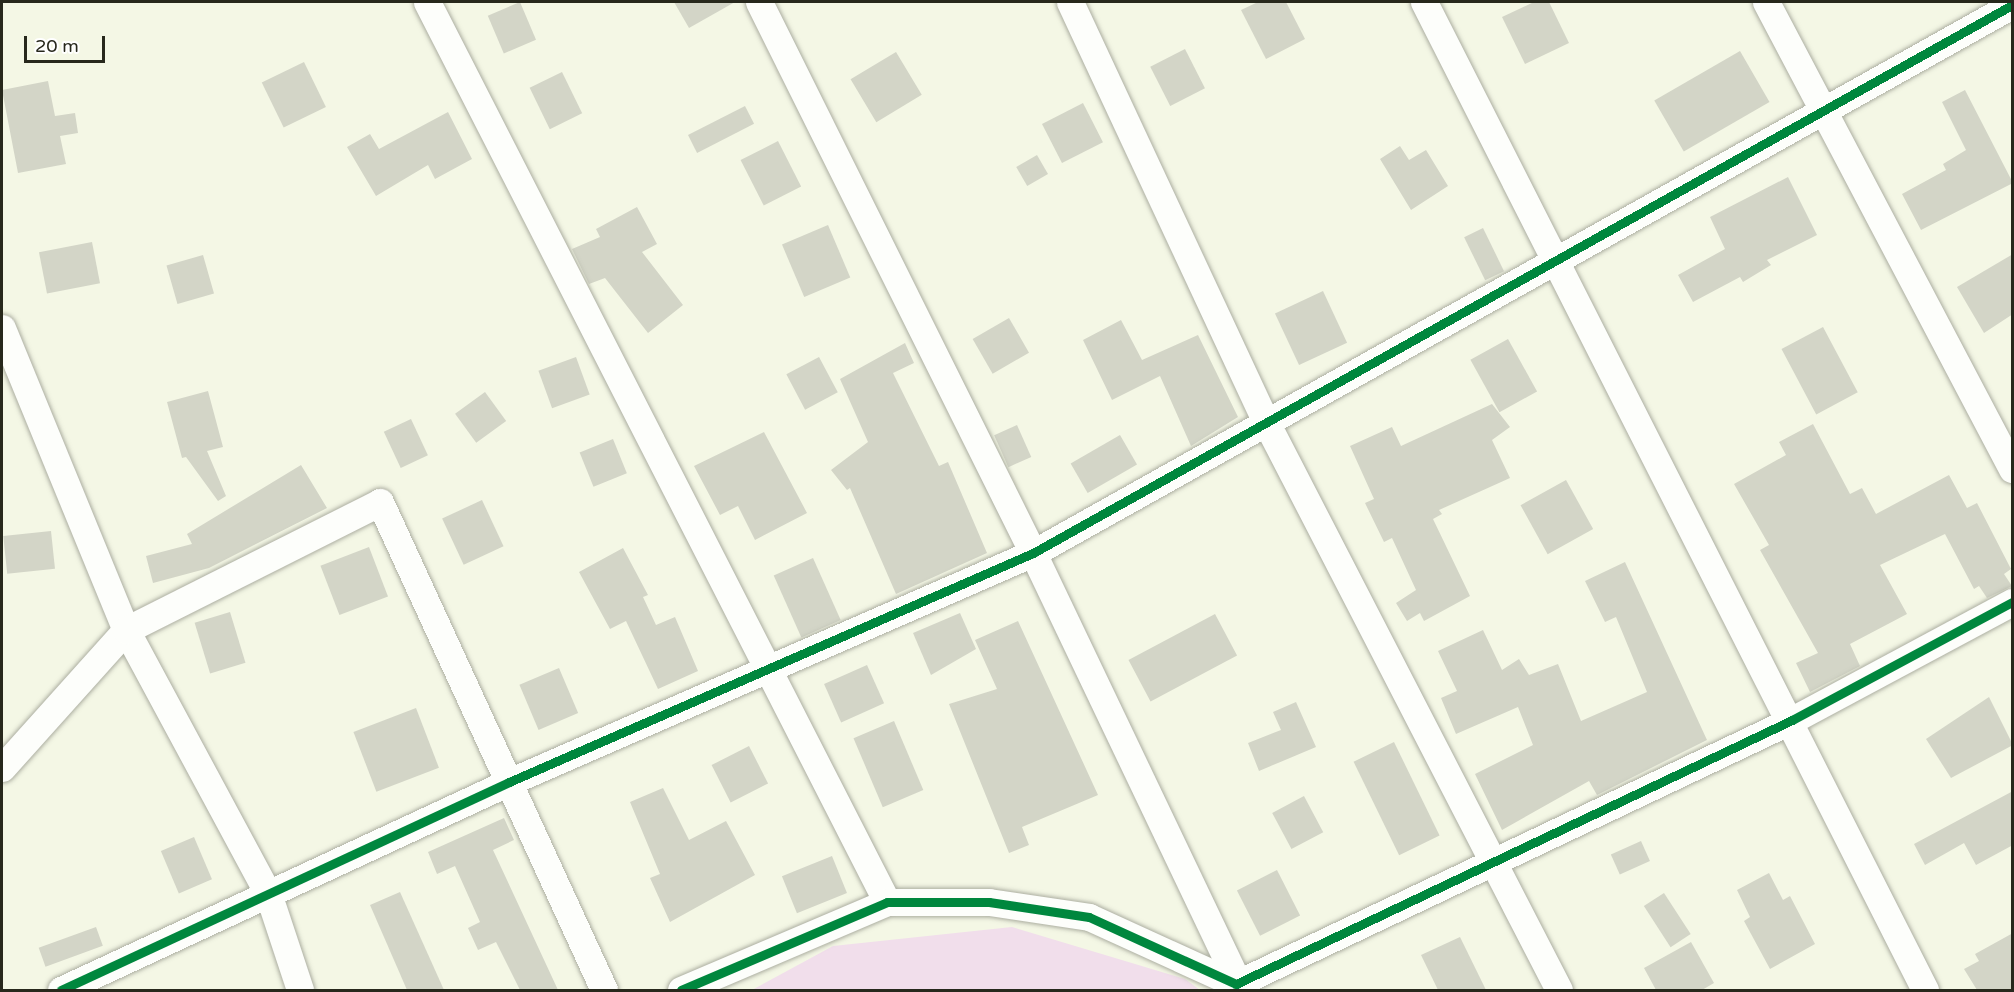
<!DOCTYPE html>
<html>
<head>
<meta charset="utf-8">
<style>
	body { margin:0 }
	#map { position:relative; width:2014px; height:992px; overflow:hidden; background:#f4f7e5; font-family:"Varela Round",sans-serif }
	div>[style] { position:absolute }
	.green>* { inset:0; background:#f1deeb }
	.building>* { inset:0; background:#d3d5c7; transform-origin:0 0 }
	.roads { filter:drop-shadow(0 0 2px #acaea1) drop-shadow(0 0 2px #acaea1) }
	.minor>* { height:27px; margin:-13.5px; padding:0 13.5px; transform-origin:13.5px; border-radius:13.5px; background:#fdfefb }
	.cycleway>* { height:9px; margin:-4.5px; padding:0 4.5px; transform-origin:4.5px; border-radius:4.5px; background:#00873e }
	span { translate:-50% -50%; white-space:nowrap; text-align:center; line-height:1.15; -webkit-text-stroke:4.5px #fff; paint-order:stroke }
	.frame { position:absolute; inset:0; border:3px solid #27281c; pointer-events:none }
	.scale { position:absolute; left:24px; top:36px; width:81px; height:27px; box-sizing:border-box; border:3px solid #27281c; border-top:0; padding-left:8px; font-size:18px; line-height:21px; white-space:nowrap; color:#27281c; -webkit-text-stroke:4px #fff; paint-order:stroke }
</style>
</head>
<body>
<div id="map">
	<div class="green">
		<i style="clip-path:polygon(1012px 927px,1185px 979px,1200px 990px,752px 990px,833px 946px)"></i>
	</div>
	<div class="building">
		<i style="left:520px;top:2px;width:41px;height:35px;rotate:67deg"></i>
		<i style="clip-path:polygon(674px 2px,735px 2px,689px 28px)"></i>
		<i style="clip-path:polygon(1258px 2px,1286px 2px,1305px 39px,1266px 59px,1241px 10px)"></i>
		<i style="clip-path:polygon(1534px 2px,1549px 2px,1569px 43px,1525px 64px,1502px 17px)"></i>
		<i style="left:1185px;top:49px;width:44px;height:39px;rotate:63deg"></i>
		<i style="left:1740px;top:51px;width:59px;height:99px;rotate:60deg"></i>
		<i style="left:896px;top:52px;width:50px;height:53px;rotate:59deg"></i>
		<i style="left:304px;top:62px;width:50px;height:47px;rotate:64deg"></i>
		<i style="left:562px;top:72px;width:46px;height:36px;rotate:64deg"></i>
		<i style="clip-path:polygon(48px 81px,55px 116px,75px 113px,78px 133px,60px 136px,66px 164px,18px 173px,2px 90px)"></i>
		<i style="clip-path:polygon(1965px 90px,2013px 183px,1921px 230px,1902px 194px,1946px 170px,1943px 164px,1966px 150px,1942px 102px)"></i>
		<i style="left:1083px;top:103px;width:44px;height:46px;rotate:63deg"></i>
		<i style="left:745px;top:106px;width:20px;height:64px;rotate:63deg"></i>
		<i style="clip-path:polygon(448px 112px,472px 159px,435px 179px,428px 165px,376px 196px,347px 147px,370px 134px,379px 149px)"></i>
		<i style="left:778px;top:141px;width:51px;height:42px;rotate:63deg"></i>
		<i style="clip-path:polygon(1400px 146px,1409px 160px,1426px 150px,1448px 186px,1411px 210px,1380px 159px)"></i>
		<i style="left:1037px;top:155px;width:22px;height:24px;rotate:60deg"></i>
		<i style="clip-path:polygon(1788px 177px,1817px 235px,1767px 260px,1771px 265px,1743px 282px,1740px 277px,1693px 302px,1678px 275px,1725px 249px,1710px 217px)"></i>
		<i style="clip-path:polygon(637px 207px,657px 244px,642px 252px,683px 305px,648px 333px,605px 278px,589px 284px,572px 249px,600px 237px,596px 229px)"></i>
		<i style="left:828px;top:225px;width:57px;height:50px;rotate:67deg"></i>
		<i style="left:1483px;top:228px;width:48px;height:21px;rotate:64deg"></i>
		<i style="left:92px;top:242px;width:42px;height:54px;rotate:79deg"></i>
		<i style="clip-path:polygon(2013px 254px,2013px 314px,1984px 333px,1957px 287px)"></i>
		<i style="left:203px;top:255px;width:40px;height:38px;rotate:74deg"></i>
		<i style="left:1323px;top:291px;width:57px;height:53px;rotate:65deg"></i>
		<i style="left:1009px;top:318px;width:40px;height:42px;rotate:60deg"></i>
		<i style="clip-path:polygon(1121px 320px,1142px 360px,1198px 335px,1238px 417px,1191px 446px,1160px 376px,1112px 400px,1083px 340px)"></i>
		<i style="left:1823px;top:327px;width:74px;height:47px;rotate:62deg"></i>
		<i style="left:1508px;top:339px;width:60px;height:43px;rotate:61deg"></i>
		<i style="clip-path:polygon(905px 343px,914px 363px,893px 373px,939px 466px,948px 462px,987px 553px,896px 594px,850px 488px,847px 490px,831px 470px,868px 442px,840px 379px)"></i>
		<i style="left:576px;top:357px;width:40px;height:40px;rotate:70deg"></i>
		<i style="left:819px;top:357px;width:40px;height:37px;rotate:62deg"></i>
		<i style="clip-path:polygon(208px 391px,223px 447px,207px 451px,226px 496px,218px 501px,186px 457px,182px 458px,167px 402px)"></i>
		<i style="left:485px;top:392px;width:36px;height:37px;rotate:54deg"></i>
		<i style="clip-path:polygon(1492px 404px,1510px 427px,1492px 440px,1510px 478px,1439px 510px,1442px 514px,1433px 519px,1470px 596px,1424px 621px,1420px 613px,1407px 621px,1396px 603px,1416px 590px,1392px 538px,1384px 542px,1365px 503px,1374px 499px,1350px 446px,1392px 427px,1401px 446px)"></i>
		<i style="left:411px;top:419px;width:40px;height:30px;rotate:65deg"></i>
		<i style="clip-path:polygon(1813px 424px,1850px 494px,1862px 488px,1876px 514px,1949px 475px,1967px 508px,1977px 503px,2011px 569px,2004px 574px,2012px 586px,1987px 598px,1979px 586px,1974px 589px,1945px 534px,1880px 565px,1907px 614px,1850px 644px,1860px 666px,1810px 692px,1796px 663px,1818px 653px,1760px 550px,1769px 545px,1734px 484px,1786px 455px,1779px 442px)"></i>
		<i style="left:1017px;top:425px;width:35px;height:25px;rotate:66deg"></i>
		<i style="clip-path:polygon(764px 432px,807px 513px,755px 540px,738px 506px,720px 515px,694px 466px)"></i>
		<i style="left:1120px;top:435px;width:34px;height:57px;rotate:60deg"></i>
		<i style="left:613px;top:439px;width:37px;height:36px;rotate:68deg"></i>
		<i style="clip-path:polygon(301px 465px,327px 508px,209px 568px,153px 583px,146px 556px,192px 544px,187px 534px)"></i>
		<i style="left:1566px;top:480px;width:56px;height:52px;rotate:61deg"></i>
		<i style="left:482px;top:500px;width:51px;height:44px;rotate:65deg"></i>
		<i style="left:51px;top:531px;width:38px;height:48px;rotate:84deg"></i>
		<i style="left:369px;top:547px;width:53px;height:52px;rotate:69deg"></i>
		<i style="clip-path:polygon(623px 548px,648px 595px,643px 597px,656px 625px,675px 617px,698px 671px,658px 689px,626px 621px,610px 629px,579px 572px)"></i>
		<i style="left:813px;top:558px;width:68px;height:43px;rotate:66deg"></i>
		<i style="clip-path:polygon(1625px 562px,1707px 740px,1597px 795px,1589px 781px,1502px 830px,1475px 774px,1533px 745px,1518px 707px,1456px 734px,1441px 698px,1457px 691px,1438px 651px,1483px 630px,1502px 670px,1519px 659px,1529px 675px,1558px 664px,1581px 721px,1647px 692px,1616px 617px,1605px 622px,1585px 581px)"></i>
		<i style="left:230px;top:612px;width:53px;height:37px;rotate:73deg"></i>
		<i style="clip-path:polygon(960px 613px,976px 649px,931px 675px,913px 633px)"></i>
		<i style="left:1215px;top:614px;width:47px;height:98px;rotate:62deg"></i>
		<i style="clip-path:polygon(1018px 621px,1098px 795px,1022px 827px,1029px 845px,1009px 853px,949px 704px,997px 689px,975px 640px)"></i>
		<i style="left:867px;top:665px;width:42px;height:47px;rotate:66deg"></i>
		<i style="left:559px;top:668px;width:49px;height:43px;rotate:67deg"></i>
		<i style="clip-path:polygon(1989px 697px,2013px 745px,1951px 778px,1926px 739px)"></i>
		<i style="clip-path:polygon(1296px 702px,1316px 747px,1259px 771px,1248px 743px,1281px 730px,1273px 712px)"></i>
		<i style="left:416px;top:708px;width:64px;height:67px;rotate:69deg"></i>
		<i style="left:894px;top:721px;width:75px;height:44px;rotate:67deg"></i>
		<i style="left:1394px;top:742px;width:104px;height:45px;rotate:64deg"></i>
		<i style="left:749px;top:746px;width:42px;height:42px;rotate:63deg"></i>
		<i style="clip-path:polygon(663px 788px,689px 840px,726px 821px,755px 875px,670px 922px,650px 878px,660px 874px,630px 802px)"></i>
		<i style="clip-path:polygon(2013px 791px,2013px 845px,1976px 865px,1964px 843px,1925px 865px,1914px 844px)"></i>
		<i style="left:1304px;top:796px;width:41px;height:36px;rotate:62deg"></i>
		<i style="clip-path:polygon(504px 818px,514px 840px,493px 850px,558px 990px,520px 990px,496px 942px,478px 950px,468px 928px,480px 922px,455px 866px,437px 874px,428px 852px)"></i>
		<i style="left:194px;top:837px;width:46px;height:36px;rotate:67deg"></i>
		<i style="left:1641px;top:841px;width:22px;height:33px;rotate:66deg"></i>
		<i style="left:832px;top:856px;width:40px;height:54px;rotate:68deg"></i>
		<i style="left:1277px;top:870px;width:51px;height:45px;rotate:63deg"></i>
		<i style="clip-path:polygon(1769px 873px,1783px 900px,1790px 896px,1815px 944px,1770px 969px,1744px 921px,1750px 917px,1737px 890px)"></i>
		<i style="clip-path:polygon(400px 892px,444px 990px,407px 990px,370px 905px)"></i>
		<i style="left:1664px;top:893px;width:49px;height:24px;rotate:57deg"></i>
		<i style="left:96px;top:927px;width:20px;height:61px;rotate:70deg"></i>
		<i style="clip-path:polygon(2013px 933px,2013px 990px,1977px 990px,1964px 969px,1979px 961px,1975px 954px)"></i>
		<i style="clip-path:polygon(1460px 937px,1486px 990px,1438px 990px,1421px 955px)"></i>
		<i style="clip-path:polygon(1691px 942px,1714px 983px,1702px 990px,1656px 990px,1644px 968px)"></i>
	</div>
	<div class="roads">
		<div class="minor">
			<i style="left:427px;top:2px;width:1011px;rotate:62.93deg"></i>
			<i style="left:759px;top:2px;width:615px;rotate:63.56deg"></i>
			<i style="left:1033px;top:553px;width:483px;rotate:64.5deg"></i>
			<i style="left:1070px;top:2px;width:463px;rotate:65deg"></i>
			<i style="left:1266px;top:422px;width:639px;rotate:62.71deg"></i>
			<i style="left:1424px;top:2px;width:1108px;rotate:63.11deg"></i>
			<i style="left:1766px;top:2px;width:528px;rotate:62.22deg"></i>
			<i style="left:2px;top:328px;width:326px;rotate:67.7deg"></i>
			<i style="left:126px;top:630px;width:302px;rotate:61.7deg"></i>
			<i style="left:269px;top:896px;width:99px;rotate:71.7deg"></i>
			<i style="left:2px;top:768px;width:186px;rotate:-48.1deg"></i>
			<i style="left:126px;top:630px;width:284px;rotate:-26.7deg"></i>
			<i style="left:380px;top:502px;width:537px;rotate:65.34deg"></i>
			<i style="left:61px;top:990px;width:494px;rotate:-24.9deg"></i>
			<i style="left:509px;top:782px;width:572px;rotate:-23.61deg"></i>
			<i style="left:1033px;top:553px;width:1122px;rotate:-29.24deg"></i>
			<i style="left:681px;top:990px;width:224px;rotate:-23.1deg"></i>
			<i style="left:887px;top:902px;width:102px"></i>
			<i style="left:989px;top:902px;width:101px;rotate:8.5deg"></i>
			<i style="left:1089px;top:917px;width:162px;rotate:24.5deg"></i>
			<i style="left:1236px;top:984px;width:615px;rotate:-25.4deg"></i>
			<i style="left:1792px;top:720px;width:250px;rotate:-28.2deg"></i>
		</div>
	</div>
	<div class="cycleway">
		<i style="left:61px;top:990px;width:494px;rotate:-24.9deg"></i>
		<i style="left:509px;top:782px;width:572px;rotate:-23.61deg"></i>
		<i style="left:1033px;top:553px;width:1122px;rotate:-29.24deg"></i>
		<i style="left:681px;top:990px;width:224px;rotate:-23.1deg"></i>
		<i style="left:887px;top:902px;width:102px"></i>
		<i style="left:989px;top:902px;width:101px;rotate:8.5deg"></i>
		<i style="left:1089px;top:917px;width:162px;rotate:24.5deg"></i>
		<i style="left:1236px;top:984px;width:615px;rotate:-25.4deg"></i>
		<i style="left:1792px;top:720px;width:250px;rotate:-28.2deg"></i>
	</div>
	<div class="frame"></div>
	<div class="scale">20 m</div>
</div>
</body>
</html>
